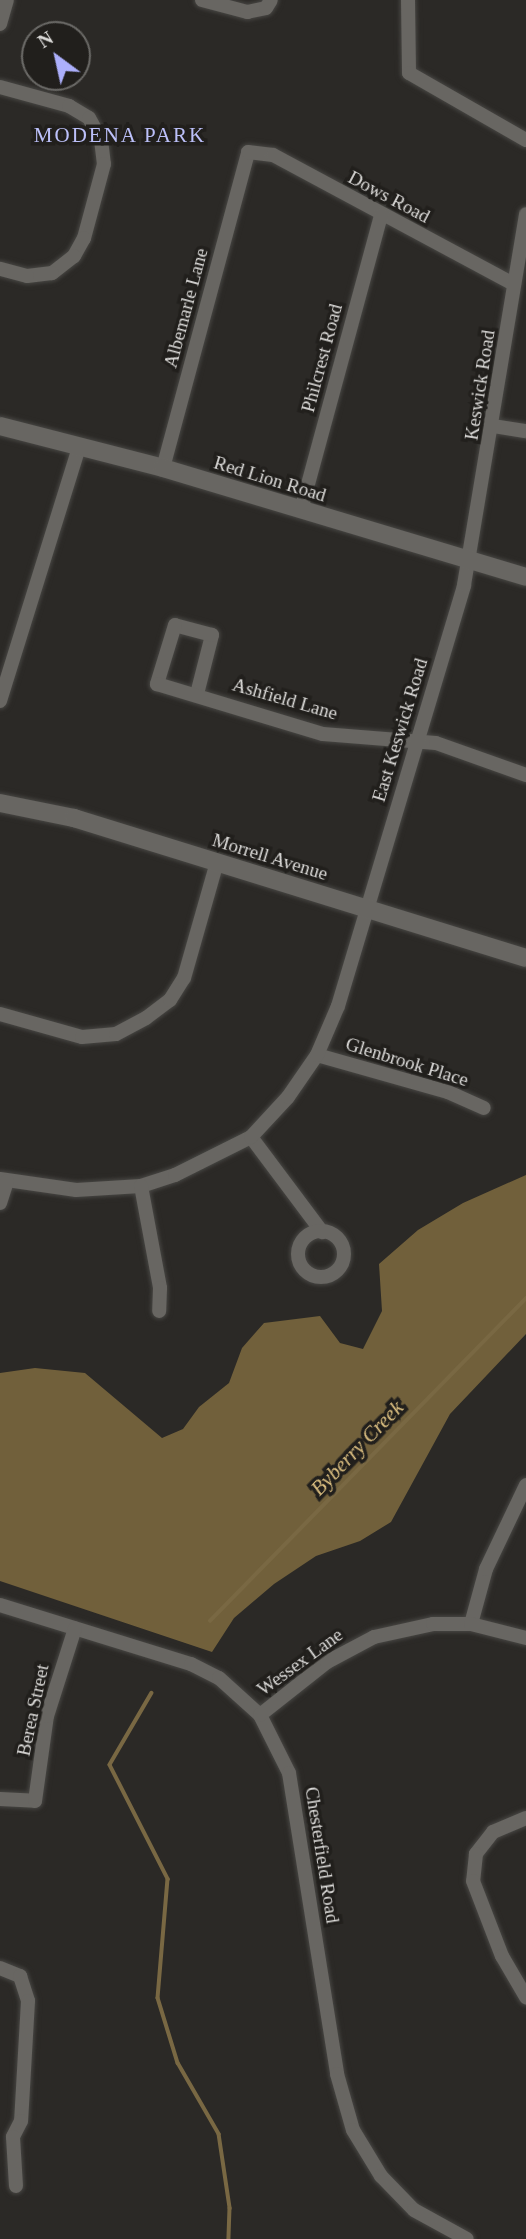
<!DOCTYPE html>
<html>
<head>
<meta charset="utf-8">
<style>
	body { margin:0 }
	#map { position:relative; width:526px; height:2239px; overflow:hidden; background:#2b2926; font-family:"Times New Roman",serif }
	div>[style] { position:absolute }
	.forest>* { inset:0; background:#71603b }
	.stream>* { height:3.5px; margin:-1.75px; padding:0 1.75px; transform-origin:1.75px; border-radius:1.75px; background:#796843 }
	.roads { filter:drop-shadow(0 0 2px #474643) drop-shadow(0 0 2px #474643) }
	.minor>* { height:14px; margin:-7px; padding:0 7px; transform-origin:7px; border-radius:7px; background:#686662 }
	.minor>.ring { margin:-7px; padding:0; box-sizing:content-box; background:none; border:14px solid #686662; border-radius:50% }
	.tertiary>* { height:18px; margin:-9px; padding:0 9px; transform-origin:9px; border-radius:9px; background:#686662 }
	span { translate:-50% -50%; white-space:nowrap; text-align:center; line-height:1.15; -webkit-text-stroke:7px #211f1c; paint-order:stroke }
	.street-label { font-size:19px; color:#dbdad8 }
	.neighbourhood-label { font-size:21px; color:#bcc0f9; letter-spacing:2px }
	.water-label { font-size:21px; color:#dec182; font-style:italic }
	.north { position:absolute; left:21px; top:21px; width:70px; height:70px; box-sizing:border-box; background:#211f1c; border:2px solid #6b6a67; border-radius:50%; rotate:327deg; font-size:19px; font-weight:700; line-height:28px; text-align:center; color:#dbdad8 }
	.north::after { content:''; display:block; margin:auto; width:24px; height:32px; background:#acaffb; clip-path:polygon(50% 0,100% 100%,50% 72%,0 100%) }
</style>
</head>
<body>
<div id="map">
	<div class="forest">
		<i style="clip-path:polygon(526px 1175px,526px 1334px,450px 1414px,391px 1522px,360px 1541px,316px 1556px,274px 1584px,234px 1618px,212px 1652px,0 1581px,0 1373px,35px 1368px,85px 1373px,162px 1438px,183px 1429px,199px 1407px,229px 1383px,242px 1348px,264px 1323px,320px 1316px,340px 1343px,363px 1349px,382px 1311px,379px 1264px,418px 1230px,463px 1203px)"></i>
	</div>
	<div class="stream">
		<i style="left:210px;top:1621px;width:452px;rotate:-45.6deg"></i>
		<i style="left:152px;top:1693px;width:83px;rotate:120.3deg"></i>
		<i style="left:110px;top:1765px;width:128px;rotate:63deg"></i>
		<i style="left:168px;top:1879px;width:119px;rotate:94.8deg"></i>
		<i style="left:158px;top:1998px;width:68px;rotate:72.9deg"></i>
		<i style="left:178px;top:2063px;width:82px;rotate:60deg"></i>
		<i style="left:219px;top:2134px;width:75px;rotate:81.5deg"></i>
		<i style="left:230px;top:2208px;width:31px;rotate:92deg"></i>
	</div>
	<div class="roads">
		<div class="minor">
			<i style="left:202px;top:0;width:47px;rotate:14.9deg"></i>
			<i style="left:247px;top:12px;width:19px;rotate:-12deg"></i>
			<i style="left:266px;top:8px;width:9px;rotate:-58deg"></i>
			<i style="left:408px;top:0;width:73px;rotate:89.2deg"></i>
			<i style="left:409px;top:73px;width:135px;rotate:29.8deg"></i>
			<i style="left:0;top:24px;width:25px;rotate:-74deg"></i>
			<i style="left:0;top:87px;width:72px;rotate:15.4deg"></i>
			<i style="left:69px;top:106px;width:23px;rotate:31deg"></i>
			<i style="left:89px;top:118px;width:25px;rotate:61deg"></i>
			<i style="left:101px;top:140px;width:24px;rotate:83deg"></i>
			<i style="left:104px;top:164px;width:77px;rotate:105.1deg"></i>
			<i style="left:84px;top:238px;width:21px;rotate:119deg"></i>
			<i style="left:74px;top:256px;width:28px;rotate:142deg"></i>
			<i style="left:52px;top:273px;width:25px;rotate:173deg"></i>
			<i style="left:27px;top:276px;width:28px;rotate:-165deg"></i>
			<i style="left:493px;top:426px;width:33px;rotate:9deg"></i>
			<i style="left:163px;top:468px;width:327px;rotate:-74.9deg"></i>
			<i style="left:248px;top:152px;width:25px;rotate:7deg"></i>
			<i style="left:273px;top:155px;width:273px;rotate:28.2deg"></i>
			<i style="left:301px;top:510px;width:306px;rotate:-74.8deg"></i>
			<i style="left:197px;top:694px;width:61px;rotate:-75.7deg"></i>
			<i style="left:212px;top:635px;width:38px;rotate:-165deg"></i>
			<i style="left:175px;top:625px;width:62px;rotate:107deg"></i>
			<i style="left:157px;top:684px;width:173px;rotate:16.8deg"></i>
			<i style="left:323px;top:734px;width:113px;rotate:4.6deg"></i>
			<i style="left:436px;top:743px;width:96px;rotate:19.6deg"></i>
			<i style="left:0;top:701px;width:266px;rotate:-72.7deg"></i>
			<i style="left:0;top:1014px;width:85px;rotate:15.7deg"></i>
			<i style="left:82px;top:1037px;width:34px;rotate:-5deg"></i>
			<i style="left:116px;top:1034px;width:34px;rotate:-28deg"></i>
			<i style="left:146px;top:1018px;width:30px;rotate:-37deg"></i>
			<i style="left:170px;top:1000px;width:26px;rotate:-58deg"></i>
			<i style="left:184px;top:978px;width:121px;rotate:-74.1deg"></i>
			<i style="left:317px;top:1055px;width:136px;rotate:15.8deg"></i>
			<i style="left:448px;top:1092px;width:39px;rotate:24deg"></i>
			<i style="left:251px;top:1137px;width:119px;rotate:53.2deg"></i>
			<i style="left:0;top:1179px;width:77px;rotate:8.2deg"></i>
			<i style="left:76px;top:1190px;width:65px;rotate:-3.5deg"></i>
			<i style="left:141px;top:1186px;width:36px;rotate:-18deg"></i>
			<i style="left:175px;top:1175px;width:85px;rotate:-26.6deg"></i>
			<i style="left:251px;top:1137px;width:54px;rotate:-47.2deg"></i>
			<i style="left:288px;top:1097px;width:51px;rotate:-55.4deg"></i>
			<i style="left:317px;top:1055px;width:53px;rotate:-66.8deg"></i>
			<i style="left:338px;top:1006px;width:439px;rotate:-73.3deg"></i>
			<i style="left:464px;top:585px;width:376px;rotate:-80.5deg"></i>
			<i style="left:141px;top:1186px;width:104px;rotate:79.4deg"></i>
			<i style="left:160px;top:1288px;width:23px;rotate:92deg"></i>
			<i style="left:0;top:1203px;width:23px;rotate:-72deg"></i>
			<i class="ring" style="left:298px;top:1231px;width:32px;height:32px"></i>
			<i style="left:0;top:1605px;width:200px;rotate:17.2deg"></i>
			<i style="left:191px;top:1664px;width:31px;rotate:27deg"></i>
			<i style="left:219px;top:1678px;width:55px;rotate:42.1deg"></i>
			<i style="left:260px;top:1715px;width:65px;rotate:63.4deg"></i>
			<i style="left:289px;top:1773px;width:305px;rotate:80.9deg"></i>
			<i style="left:337px;top:2074px;width:58px;rotate:74.1deg"></i>
			<i style="left:353px;top:2130px;width:54px;rotate:58.7deg"></i>
			<i style="left:381px;top:2176px;width:47px;rotate:45.9deg"></i>
			<i style="left:414px;top:2210px;width:60px;rotate:28.7deg"></i>
			<i style="left:471px;top:1624px;width:57px;rotate:-74.7deg"></i>
			<i style="left:486px;top:1569px;width:93px;rotate:-64.5deg"></i>
			<i style="left:260px;top:1715px;width:85px;rotate:-38.3deg"></i>
			<i style="left:327px;top:1662px;width:53px;rotate:-28deg"></i>
			<i style="left:374px;top:1637px;width:60px;rotate:-12.4deg"></i>
			<i style="left:433px;top:1624px;width:38px"></i>
			<i style="left:471px;top:1624px;width:57px;rotate:14.3deg"></i>
			<i style="left:0;top:1799px;width:35px;rotate:3deg"></i>
			<i style="left:35px;top:1801px;width:86px;rotate:-82deg"></i>
			<i style="left:47px;top:1716px;width:92px;rotate:-72.3deg"></i>
			<i style="left:526px;top:1818px;width:36px;rotate:157deg"></i>
			<i style="left:493px;top:1832px;width:28px;rotate:128deg"></i>
			<i style="left:476px;top:1854px;width:27px;rotate:96deg"></i>
			<i style="left:473px;top:1881px;width:80px;rotate:68.9deg"></i>
			<i style="left:502px;top:1956px;width:48px;rotate:59.7deg"></i>
			<i style="left:0;top:1968px;width:22px;rotate:22deg"></i>
			<i style="left:20px;top:1976px;width:26px;rotate:72deg"></i>
			<i style="left:28px;top:2001px;width:120px;rotate:93.3deg"></i>
			<i style="left:21px;top:2121px;width:18px;rotate:117deg"></i>
			<i style="left:13px;top:2137px;width:49px;rotate:86.5deg"></i>
		</div>
		<div class="tertiary">
			<i style="left:0;top:426px;width:168px;rotate:14.4deg"></i>
			<i style="left:163px;top:468px;width:379px;rotate:16.7deg"></i>
			<i style="left:0;top:803px;width:76px;rotate:11.5deg"></i>
			<i style="left:74px;top:818px;width:473px;rotate:17.2deg"></i>
		</div>
	</div>
	<div class="street-label">
		<span style="left:389px;top:197px;rotate:28deg">Dows Road</span>
		<span style="left:186px;top:308px;rotate:-75deg">Albemarle Lane</span>
		<span style="left:322px;top:358px;rotate:-75deg">Philcrest Road</span>
		<span style="left:480px;top:385px;rotate:-81deg">Keswick Road</span>
		<span style="left:270px;top:479px;rotate:17deg">Red Lion Road</span>
		<span style="left:285px;top:699px;rotate:16deg">Ashfield Lane</span>
		<span style="left:400px;top:730px;rotate:-73deg">East Keswick Road</span>
		<span style="left:270px;top:857px;rotate:17deg">Morrell Avenue</span>
		<span style="left:407px;top:1062px;rotate:17deg">Glenbrook Place</span>
		<span style="left:300px;top:1662px;rotate:-36deg">Wessex Lane</span>
		<span style="left:33px;top:1710px;rotate:-78deg">Berea Street</span>
		<span style="left:322px;top:1855px;rotate:81deg">Chesterfield Road</span>
	</div>
	<div class="neighbourhood-label">
		<span style="left:120px;top:135px">MODENA PARK</span>
	</div>
	<div class="water-label">
		<span style="left:357px;top:1448px;rotate:-46deg">Byberry Creek</span>
	</div>
	<div class="north">N</div>
</div>
</body>
</html>
